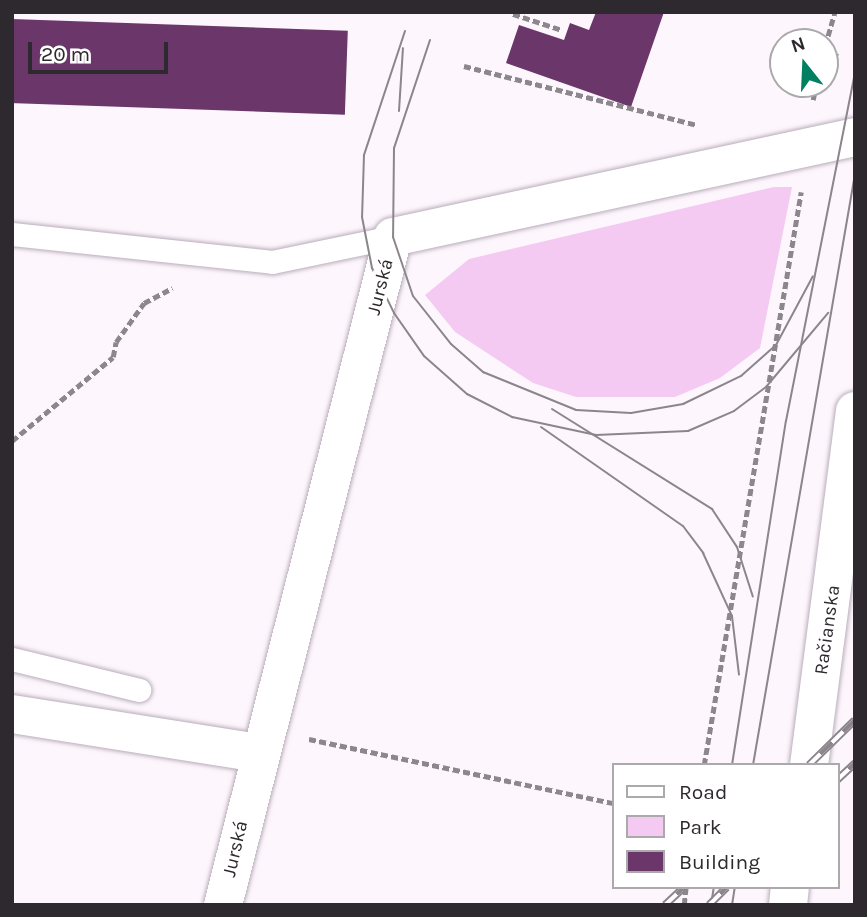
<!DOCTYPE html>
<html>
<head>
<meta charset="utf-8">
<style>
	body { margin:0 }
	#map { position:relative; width:867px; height:917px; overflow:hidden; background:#fdf7fd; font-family:Karla,sans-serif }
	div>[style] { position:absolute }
	.green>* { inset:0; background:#f4caf2 }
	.building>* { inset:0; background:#6b376b; transform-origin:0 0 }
	.path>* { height:4.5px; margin-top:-2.25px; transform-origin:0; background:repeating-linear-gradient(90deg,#8c878c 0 7px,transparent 0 10.5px) }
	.roads { filter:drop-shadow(0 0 2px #baacba) drop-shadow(0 0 2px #baacba) }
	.service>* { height:23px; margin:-11.5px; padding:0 11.5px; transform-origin:11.5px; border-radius:11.5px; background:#fff }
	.minor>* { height:38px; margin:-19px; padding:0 19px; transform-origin:19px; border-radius:19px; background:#fff }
	.secondary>* { height:38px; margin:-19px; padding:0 19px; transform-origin:19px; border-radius:19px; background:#fff }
	.tram>* { height:2px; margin:-1px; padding:0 1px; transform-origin:1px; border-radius:1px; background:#8c868c }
	.rail>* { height:8px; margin-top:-4px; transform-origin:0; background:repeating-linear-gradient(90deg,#fff 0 16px,#8c868c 0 32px); box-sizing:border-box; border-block:2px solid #8c868c }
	span { translate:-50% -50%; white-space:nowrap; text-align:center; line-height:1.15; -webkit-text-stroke:7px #fff; paint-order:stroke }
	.street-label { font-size:19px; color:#2e292e }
	.frame { position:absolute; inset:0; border:14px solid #2e292e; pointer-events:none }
	.legend { position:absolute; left:612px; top:763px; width:228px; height:126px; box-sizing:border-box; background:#fff; border:2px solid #aba9ab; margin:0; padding:9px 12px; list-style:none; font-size:21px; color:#2e292e }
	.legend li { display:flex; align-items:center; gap:14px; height:35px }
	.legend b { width:35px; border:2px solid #aba9ab }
	.north { position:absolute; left:769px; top:28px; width:70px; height:70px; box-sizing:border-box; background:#fff; border:2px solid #aba9ab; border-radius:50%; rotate:342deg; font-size:19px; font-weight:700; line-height:28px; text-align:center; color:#2e292e }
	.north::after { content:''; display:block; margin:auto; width:24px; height:32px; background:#008061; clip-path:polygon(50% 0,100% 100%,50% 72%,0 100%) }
	.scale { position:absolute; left:28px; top:42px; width:140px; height:32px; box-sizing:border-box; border:4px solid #2e292e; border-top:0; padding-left:9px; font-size:21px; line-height:24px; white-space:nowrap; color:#2e292e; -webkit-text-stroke:5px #fff; paint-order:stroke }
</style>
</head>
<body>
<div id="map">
	<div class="green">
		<i style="clip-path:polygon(774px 187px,792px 187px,760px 348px,720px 378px,675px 397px,576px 397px,533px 383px,455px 332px,425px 295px,469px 259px)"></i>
	</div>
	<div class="building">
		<i style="clip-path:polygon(596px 12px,664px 12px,631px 107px,506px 63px,519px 25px,564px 40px,570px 23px,589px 30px)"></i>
		<i style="left:12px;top:19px;width:336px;height:84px;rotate:2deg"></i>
	</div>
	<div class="path">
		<i style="left:513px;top:14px;width:52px;rotate:18.1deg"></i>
		<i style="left:825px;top:46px;width:35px;rotate:-74deg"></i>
		<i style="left:825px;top:51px;width:14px;rotate:21deg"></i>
		<i style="left:464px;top:66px;width:240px;rotate:14.2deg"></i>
		<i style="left:813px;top:100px;width:16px;rotate:-79deg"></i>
		<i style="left:12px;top:441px;width:131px;rotate:-39.7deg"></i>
		<i style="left:113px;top:357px;width:15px;rotate:-79deg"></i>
		<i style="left:116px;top:342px;width:48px;rotate:-54.3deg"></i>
		<i style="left:144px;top:303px;width:32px;rotate:-28deg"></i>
		<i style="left:309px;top:739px;width:311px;rotate:11.9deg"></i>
		<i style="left:704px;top:765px;width:581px;rotate:-80.39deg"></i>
		<i style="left:684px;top:905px;width:18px;rotate:-84deg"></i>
	</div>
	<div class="roads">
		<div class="service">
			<i style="left:12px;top:234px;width:262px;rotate:6.1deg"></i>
			<i style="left:272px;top:262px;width:124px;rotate:-11.7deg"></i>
			<i style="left:12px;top:659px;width:131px;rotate:13.7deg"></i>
		</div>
		<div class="minor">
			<i style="left:12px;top:714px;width:248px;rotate:9deg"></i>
			<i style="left:223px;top:905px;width:689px;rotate:-75.72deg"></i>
			<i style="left:393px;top:237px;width:473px;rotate:-12.2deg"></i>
		</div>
		<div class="secondary">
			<i style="left:809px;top:765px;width:357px;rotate:-82.6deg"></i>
			<i style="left:788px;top:905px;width:18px;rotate:-84deg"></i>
		</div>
	</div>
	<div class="tram">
		<i style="left:405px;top:31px;width:131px;rotate:108.3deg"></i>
		<i style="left:364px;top:155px;width:62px;rotate:91.8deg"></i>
		<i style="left:362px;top:217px;width:52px;rotate:78.9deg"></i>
		<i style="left:372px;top:268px;width:50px;rotate:63.9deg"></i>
		<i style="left:394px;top:313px;width:52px;rotate:55.1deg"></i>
		<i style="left:424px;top:356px;width:57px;rotate:41.5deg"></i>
		<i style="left:467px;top:394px;width:51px;rotate:27.1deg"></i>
		<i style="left:512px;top:417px;width:86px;rotate:12.1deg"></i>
		<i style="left:596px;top:435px;width:92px;rotate:-2.5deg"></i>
		<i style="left:688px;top:431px;width:50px;rotate:-23.5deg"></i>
		<i style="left:734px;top:411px;width:40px;rotate:-37deg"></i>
		<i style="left:766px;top:387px;width:97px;rotate:-50deg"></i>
		<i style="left:430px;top:40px;width:114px;rotate:108.4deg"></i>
		<i style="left:394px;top:148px;width:89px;rotate:90.6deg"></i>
		<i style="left:393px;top:237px;width:62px;rotate:71.3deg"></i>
		<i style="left:413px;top:296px;width:61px;rotate:51.6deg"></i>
		<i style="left:451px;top:344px;width:43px;rotate:41.2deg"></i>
		<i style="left:483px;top:372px;width:100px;rotate:22.2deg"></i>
		<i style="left:576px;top:410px;width:55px;rotate:3.1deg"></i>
		<i style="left:631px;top:413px;width:53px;rotate:-9.8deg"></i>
		<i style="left:683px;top:404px;width:64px;rotate:-25.8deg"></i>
		<i style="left:741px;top:376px;width:47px;rotate:-41.5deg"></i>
		<i style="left:776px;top:345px;width:78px;rotate:-61.8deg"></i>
		<i style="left:399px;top:111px;width:63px;rotate:-86.4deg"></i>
		<i style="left:552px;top:409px;width:189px;rotate:32deg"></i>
		<i style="left:712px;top:509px;width:45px;rotate:56.7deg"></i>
		<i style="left:737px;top:547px;width:52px;rotate:72.3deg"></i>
		<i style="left:541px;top:427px;width:173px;rotate:34.9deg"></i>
		<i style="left:683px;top:526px;width:34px;rotate:53deg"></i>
		<i style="left:703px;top:553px;width:69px;rotate:65.3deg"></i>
		<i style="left:732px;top:616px;width:59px;rotate:83.2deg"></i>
		<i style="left:732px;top:765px;width:348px;rotate:-81.1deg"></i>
		<i style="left:786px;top:421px;width:354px;rotate:-78.8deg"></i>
		<i style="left:753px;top:765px;width:600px;rotate:-80.21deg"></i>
		<i style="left:711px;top:905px;width:18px;rotate:-81deg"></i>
		<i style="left:732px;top:905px;width:18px;rotate:-81deg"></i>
	</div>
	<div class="rail">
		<i style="left:809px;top:765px;width:64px;rotate:-44.4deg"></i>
		<i style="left:837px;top:780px;width:25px;rotate:-43deg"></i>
		<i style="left:665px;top:905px;width:26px;rotate:-43deg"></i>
		<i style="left:709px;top:905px;width:25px;rotate:-45deg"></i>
	</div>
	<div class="street-label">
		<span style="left:381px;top:287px;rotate:-76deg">Jurská</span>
		<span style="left:828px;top:630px;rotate:-82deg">Račianska</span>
		<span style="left:236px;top:849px;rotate:-77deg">Jurská</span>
	</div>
	<div class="frame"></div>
	<ul class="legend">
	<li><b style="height:9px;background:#fff"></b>Road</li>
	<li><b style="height:19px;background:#f4caf2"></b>Park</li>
	<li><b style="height:19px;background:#6b376b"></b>Building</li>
	</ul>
	<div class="north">N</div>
	<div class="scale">20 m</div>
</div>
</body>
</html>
